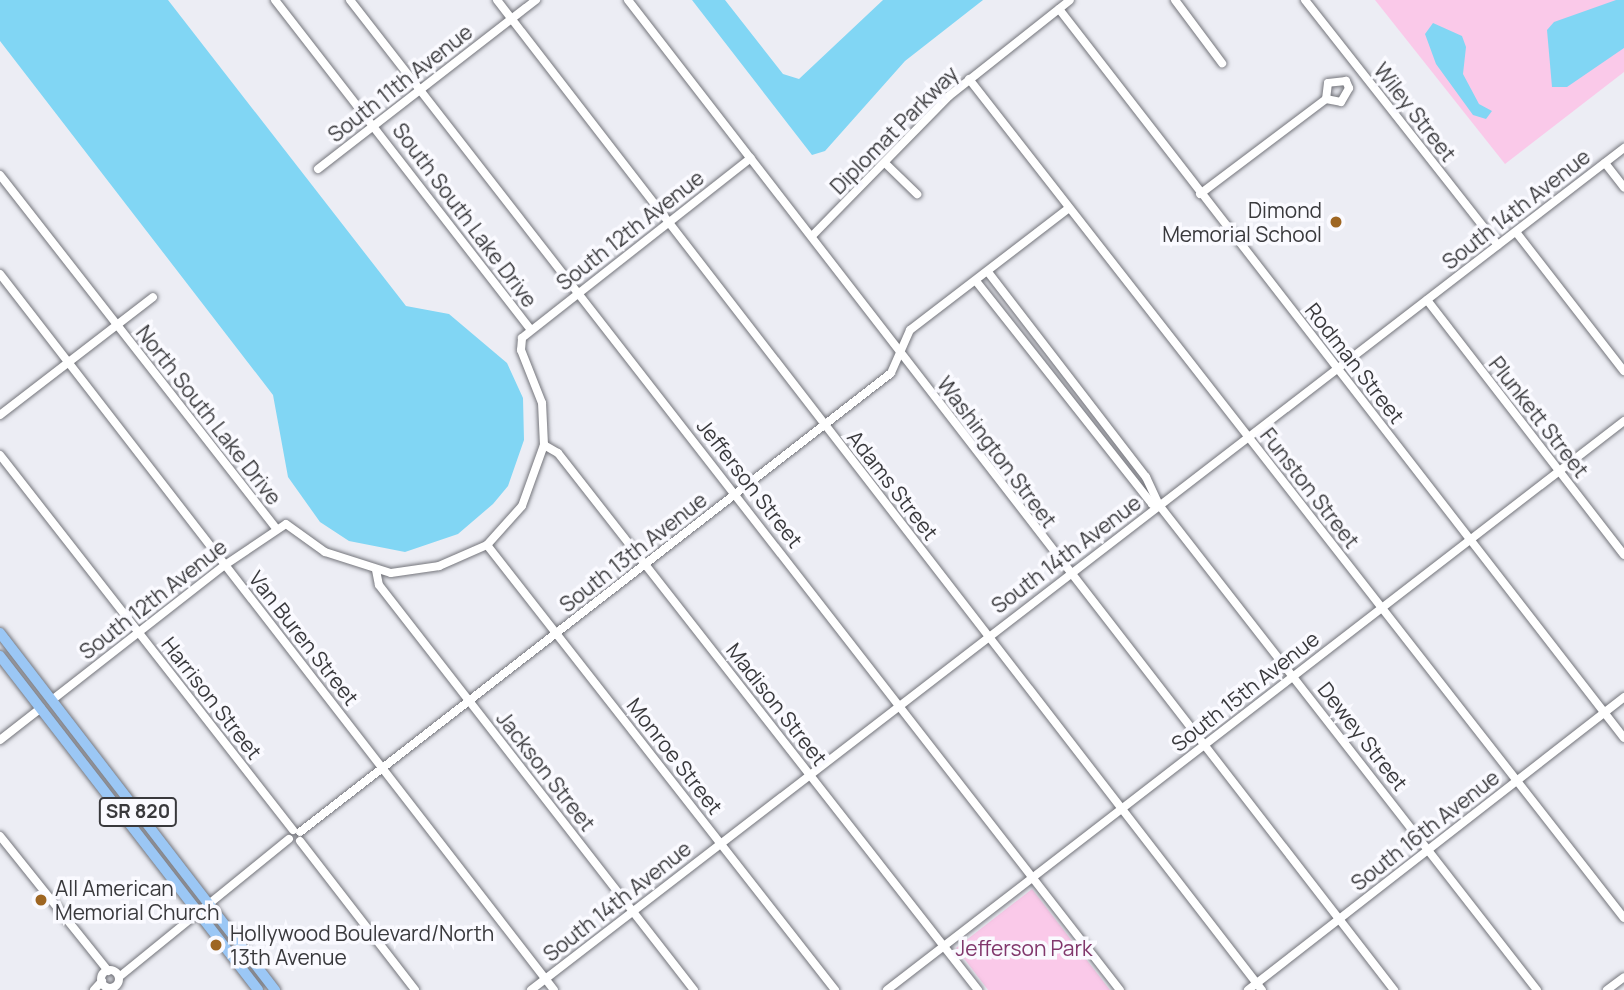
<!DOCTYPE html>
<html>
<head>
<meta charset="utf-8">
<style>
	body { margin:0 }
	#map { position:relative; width:1624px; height:990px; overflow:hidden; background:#ecedf4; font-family:Manrope,sans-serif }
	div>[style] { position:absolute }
	.green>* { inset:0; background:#fac9e9 }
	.water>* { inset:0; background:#81d6f4 }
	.roads { filter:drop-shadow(0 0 2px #74757b) drop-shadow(0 0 2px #74757b) }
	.minor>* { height:8px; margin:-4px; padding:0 4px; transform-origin:4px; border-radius:4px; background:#fff }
	.minor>.ring { margin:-4px; padding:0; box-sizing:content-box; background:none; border:8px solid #fff; border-radius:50% }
	.major>* { height:10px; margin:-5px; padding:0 5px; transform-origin:5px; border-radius:5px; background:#9bc7f5 }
	.dots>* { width:19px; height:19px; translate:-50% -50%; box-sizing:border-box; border:4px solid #fafaff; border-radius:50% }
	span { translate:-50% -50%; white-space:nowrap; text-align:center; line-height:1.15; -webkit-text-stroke:7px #fafaff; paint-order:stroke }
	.shield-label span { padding:2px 5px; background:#fafaff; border:2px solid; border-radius:5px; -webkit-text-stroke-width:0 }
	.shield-label { font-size:19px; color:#39393c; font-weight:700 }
	.street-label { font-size:21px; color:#39393c }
	.poi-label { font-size:21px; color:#39393c }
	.right { translate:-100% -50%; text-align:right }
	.left { translate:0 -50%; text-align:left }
	.park-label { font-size:21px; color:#81376c }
</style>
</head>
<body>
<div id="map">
	<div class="green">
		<i style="clip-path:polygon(1375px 0,1624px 0,1624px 72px,1505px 164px)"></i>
		<i style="clip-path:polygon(1032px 889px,1110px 990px,988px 990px,956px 948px)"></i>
	</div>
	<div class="water">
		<i style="clip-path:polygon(0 0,168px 0,406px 306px,449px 314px,507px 363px,523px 398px,524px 440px,508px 486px,493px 504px,458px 534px,405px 552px,349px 541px,320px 522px,288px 477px,273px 395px,0 41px)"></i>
		<i style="clip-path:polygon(692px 0,725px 0,783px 74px,799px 79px,883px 0,983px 0,905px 61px,825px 151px,812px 155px)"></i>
		<i style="clip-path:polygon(1616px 0,1624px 0,1624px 48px,1567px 87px,1552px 87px,1547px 30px,1554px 22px)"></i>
		<i style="clip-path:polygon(1433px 23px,1462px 36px,1466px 47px,1463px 74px,1479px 104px,1492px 111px,1486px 119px,1473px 115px,1436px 64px,1425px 34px)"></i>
	</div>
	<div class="roads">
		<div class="minor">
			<i style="left:275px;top:0;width:415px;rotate:52.2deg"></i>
			<i style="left:350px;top:0;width:1254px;rotate:52.13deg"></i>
			<i style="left:497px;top:0;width:1251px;rotate:52.31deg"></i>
			<i style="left:628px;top:0;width:1252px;rotate:52.27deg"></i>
			<i style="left:1175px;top:0;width:79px;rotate:53.3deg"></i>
			<i style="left:1305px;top:0;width:312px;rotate:51.8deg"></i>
			<i style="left:1059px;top:9px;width:922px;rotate:52.22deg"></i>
			<i style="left:969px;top:79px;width:1064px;rotate:52.02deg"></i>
			<i style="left:885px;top:163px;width:45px;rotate:44.1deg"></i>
			<i style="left:1605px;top:163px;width:31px;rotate:52deg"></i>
			<i style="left:318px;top:169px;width:276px;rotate:-37.8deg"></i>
			<i style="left:0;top:175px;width:448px;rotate:52deg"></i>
			<i style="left:1200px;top:194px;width:158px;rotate:-37deg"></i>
			<i style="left:1326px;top:99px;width:15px;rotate:11deg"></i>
			<i style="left:1341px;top:102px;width:16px;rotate:-60deg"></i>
			<i style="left:1349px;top:88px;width:8px;rotate:-113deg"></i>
			<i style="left:1346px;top:81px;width:18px;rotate:174deg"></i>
			<i style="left:1328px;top:83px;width:16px;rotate:97deg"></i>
			<i style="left:1516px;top:232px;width:176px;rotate:52.2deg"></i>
			<i style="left:812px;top:236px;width:196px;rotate:-45.6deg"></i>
			<i style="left:949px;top:96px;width:154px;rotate:-38.4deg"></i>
			<i style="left:988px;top:272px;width:259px;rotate:52.4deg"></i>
			<i style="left:1146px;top:477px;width:31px;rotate:65deg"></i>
			<i style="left:1159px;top:505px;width:615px;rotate:52.07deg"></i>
			<i style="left:0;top:274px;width:905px;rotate:52.27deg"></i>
			<i style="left:976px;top:281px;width:284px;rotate:51.7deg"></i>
			<i style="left:1152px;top:504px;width:7px;rotate:8deg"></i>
			<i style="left:1427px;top:300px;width:322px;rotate:52.3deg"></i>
			<i style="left:0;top:415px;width:193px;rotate:-37.6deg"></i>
			<i style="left:544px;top:445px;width:16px;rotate:30deg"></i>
			<i style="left:558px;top:453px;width:682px;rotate:51.97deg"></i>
			<i style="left:0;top:455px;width:476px;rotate:52deg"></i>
			<i style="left:487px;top:545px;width:565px;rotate:51.97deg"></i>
			<i style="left:376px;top:570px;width:15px;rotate:79deg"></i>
			<i style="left:379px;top:585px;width:513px;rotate:52.13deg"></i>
			<i style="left:52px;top:700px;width:219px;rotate:-38deg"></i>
			<i style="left:225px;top:565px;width:73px;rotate:-33.9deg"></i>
			<i style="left:286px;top:524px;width:48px;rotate:35.7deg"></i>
			<i style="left:325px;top:552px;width:69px;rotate:17.7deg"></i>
			<i style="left:391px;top:573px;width:49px;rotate:-8.3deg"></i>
			<i style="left:439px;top:566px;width:52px;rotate:-23.6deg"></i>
			<i style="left:487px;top:545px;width:52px;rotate:-48.1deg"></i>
			<i style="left:522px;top:506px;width:65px;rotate:-70.2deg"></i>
			<i style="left:544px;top:445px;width:42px;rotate:-92.7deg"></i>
			<i style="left:542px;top:403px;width:57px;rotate:-111.6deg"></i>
			<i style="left:521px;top:350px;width:12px;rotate:-85deg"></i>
			<i style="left:522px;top:338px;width:291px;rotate:-38.2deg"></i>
			<i style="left:0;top:740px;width:52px;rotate:-38deg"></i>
			<i style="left:300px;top:832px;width:748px;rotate:-37.83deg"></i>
			<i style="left:891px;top:373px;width:47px;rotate:-66.2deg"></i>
			<i style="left:910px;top:330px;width:200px;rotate:-37.5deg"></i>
			<i style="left:0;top:836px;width:173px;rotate:51.3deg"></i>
			<i style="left:300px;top:841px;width:188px;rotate:52.3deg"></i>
			<i class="ring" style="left:101px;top:970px;width:10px;height:10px"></i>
			<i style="left:119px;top:977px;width:219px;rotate:-39.1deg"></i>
			<i style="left:94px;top:990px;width:12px;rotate:-48deg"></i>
			<i style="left:531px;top:990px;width:1380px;rotate:-37.61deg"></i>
			<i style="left:887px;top:990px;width:931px;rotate:-37.67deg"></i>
			<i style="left:1248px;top:990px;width:477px;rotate:-37.9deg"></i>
			<i style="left:1607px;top:990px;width:21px;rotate:-37deg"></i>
		</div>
		<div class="major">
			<i style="left:0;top:633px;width:451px;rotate:52.4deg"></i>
			<i style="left:0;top:656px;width:422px;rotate:52.3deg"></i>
		</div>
	</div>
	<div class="dots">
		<i style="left:1336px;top:222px;background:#9e6622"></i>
		<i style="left:41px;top:900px;background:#9e6622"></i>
		<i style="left:216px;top:945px;background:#9e6622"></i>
	</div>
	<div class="shield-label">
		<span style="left:138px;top:812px">SR 820</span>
	</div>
	<div class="street-label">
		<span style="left:400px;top:83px;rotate:-38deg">South 11th Avenue</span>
		<span style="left:1415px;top:112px;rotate:52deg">Wiley Street</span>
		<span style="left:894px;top:130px;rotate:-45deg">Diplomat Parkway</span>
		<span style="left:1516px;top:209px;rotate:-38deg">South 14th Avenue</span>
		<span style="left:465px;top:215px;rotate:53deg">South South Lake Drive</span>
		<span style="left:630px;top:230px;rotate:-38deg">South 12th Avenue</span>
		<span style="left:1355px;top:363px;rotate:52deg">Rodman Street</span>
		<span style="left:209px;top:415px;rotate:52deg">North South Lake Drive</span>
		<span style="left:1539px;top:417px;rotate:52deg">Plunkett Street</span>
		<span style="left:997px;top:452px;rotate:53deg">Washington Street</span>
		<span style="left:750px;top:483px;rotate:52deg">Jefferson Street</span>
		<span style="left:893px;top:485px;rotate:52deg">Adams Street</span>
		<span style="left:1310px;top:488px;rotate:52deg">Funston Street</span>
		<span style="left:633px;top:552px;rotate:-38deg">South 13th Avenue</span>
		<span style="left:1066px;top:554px;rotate:-37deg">South 14th Avenue</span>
		<span style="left:153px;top:599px;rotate:-38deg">South 12th Avenue</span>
		<span style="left:304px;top:638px;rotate:52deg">Van Buren Street</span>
		<span style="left:1245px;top:691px;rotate:-38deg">South 15th Avenue</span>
		<span style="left:212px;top:698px;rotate:52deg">Harrison Street</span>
		<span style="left:777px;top:704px;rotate:52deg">Madison Street</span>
		<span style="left:1363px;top:736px;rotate:52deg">Dewey Street</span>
		<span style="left:675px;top:756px;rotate:52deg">Monroe Street</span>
		<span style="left:546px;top:771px;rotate:52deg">Jackson Street</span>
		<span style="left:1425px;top:830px;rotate:-38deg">South 16th Avenue</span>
		<span style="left:617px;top:901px;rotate:-38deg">South 14th Avenue</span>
	</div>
	<div class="poi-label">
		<span class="right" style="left:1322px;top:222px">Dimond<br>Memorial School</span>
		<span class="left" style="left:55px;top:900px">All American<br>Memorial Church</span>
		<span class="left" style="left:230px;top:945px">Hollywood Boulevard/North<br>13th Avenue</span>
	</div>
	<div class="park-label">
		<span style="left:1024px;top:948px">Jefferson Park</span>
	</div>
</div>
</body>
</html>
